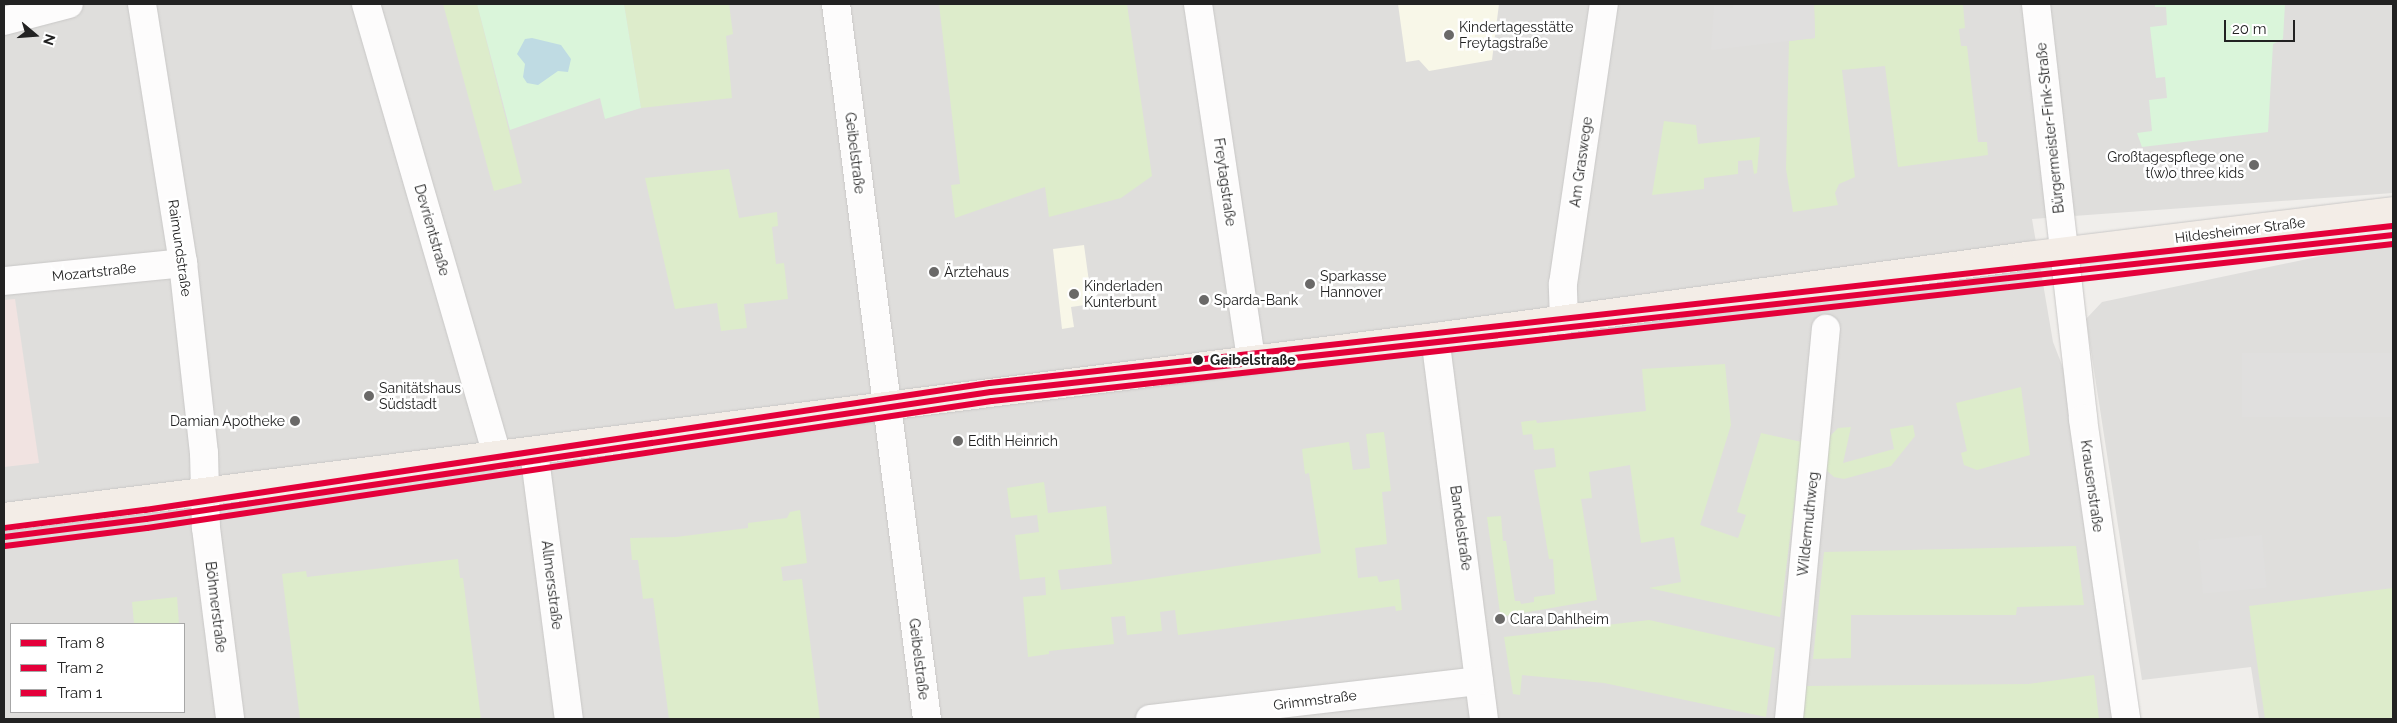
<!DOCTYPE html>
<html>
<head>
<meta charset="utf-8">
<style>
	body { margin:0 }
	#map { position:relative; width:2397px; height:723px; overflow:hidden; background:#f0eeeb; font-family:Raleway,sans-serif }
	div>[style] { position:absolute }
	.residential>* { inset:0; background:#dfdedc }
	.commercial>* { inset:0; background:#f1e3e1 }
	.education>* { inset:0; background:#f8f7e8 }
	.grass>* { inset:0; background:#ddeccb }
	.park>* { inset:0; background:#daf5da }
	.parking>* { inset:0; background:#e0dfde; transform-origin:0 0 }
	.water>* { inset:0; background:#bfdbe3 }
	.roads { filter:drop-shadow(0 0 1px #c9c8c7) drop-shadow(0 0 1px #c9c8c7) }
	.minor>* { height:28px; margin:-14px; padding:0 14px; transform-origin:14px; border-radius:14px; background:#fdfcfc }
	.major>* { height:28px; margin:-14px; padding:0 14px; transform-origin:14px; border-radius:14px; background:#f3ede7 }
	.tram-1>* { height:6px; margin:-3px; padding:0 3px; transform-origin:3px; border-radius:3px; background:#e4003a }
	.tram-2>* { height:6px; margin:-3px; padding:0 3px; transform-origin:3px; border-radius:3px; background:#e4003a }
	.tram-3>* { height:6px; margin:-3px; padding:0 3px; transform-origin:3px; border-radius:3px; background:#e4003a }
	.dots>* { width:14px; height:14px; translate:-50% -50%; box-sizing:border-box; border:2px solid #fff; border-radius:50% }
	span { translate:-50% -50%; white-space:nowrap; text-align:center; line-height:1.15; -webkit-text-stroke:5px #fff; paint-order:stroke }
	.poi-label { font-size:14px; color:#222 }
	.left { translate:0 -50%; text-align:left }
	.right { translate:-100% -50%; text-align:right }
	.street-label { font-size:14px; color:#222 }
	.stop-label { font-size:14px; color:#222; font-weight:700 }
	.frame { position:absolute; inset:0; border:5px solid #222; pointer-events:none }
	.legend { position:absolute; left:10px; top:623px; width:175px; height:90px; box-sizing:border-box; background:#fff; border:1px solid #a7a7a7; margin:0; padding:6px 9px; list-style:none; font-size:15px; color:#222 }
	.legend li { display:flex; align-items:center; gap:10px; height:25px }
	.legend b { width:25px; border:1px solid #a7a7a7 }
	.north { position:absolute; left:10px; top:10px; width:50px; height:50px; -webkit-text-stroke:4px #fff; paint-order:stroke; rotate:108deg; font-size:14px; font-weight:700; line-height:20px; text-align:center; color:#222 }
	.north::after { content:''; display:block; margin:auto; width:18px; height:22px; background:#222; clip-path:polygon(50% 0,100% 100%,50% 72%,0 100%) }
	.scale { position:absolute; left:2224px; top:20px; width:71px; height:22px; box-sizing:border-box; border:2px solid #222; border-top:0; padding-left:6px; font-size:15px; line-height:18px; white-space:nowrap; color:#222; -webkit-text-stroke:4px #fff; paint-order:stroke }
</style>
</head>
<body>
<div id="map">
	<div class="residential">
		<i style="clip-path:polygon(evenodd,4px 4px,2393px 4px,2393px 193px,2032px 219px,2053px 342px,2083px 419px,2126px 719px,4px 719px,4px 4px,11px 624px,184px 624px,184px 712px,11px 712px,11px 624px)"></i>
		<i style="clip-path:polygon(2393px 241px,2393px 719px,2259px 719px,2251px 667px,2142px 680px,2086px 319px,2102px 302px)"></i>
	</div>
	<div class="commercial">
		<i style="clip-path:polygon(15px 299px,39px 463px,4px 467px,4px 300px)"></i>
	</div>
	<div class="education">
		<i style="clip-path:polygon(1398px 4px,1499px 4px,1492px 60px,1429px 71px,1419px 60px,1406px 62px)"></i>
		<i style="clip-path:polygon(1084px 245px,1092px 304px,1071px 307px,1074px 327px,1062px 329px,1053px 249px)"></i>
	</div>
	<div class="grass">
		<i style="clip-path:polygon(443px 4px,477px 4px,522px 183px,494px 191px)"></i>
		<i style="clip-path:polygon(624px 4px,729px 4px,733px 34px,726px 36px,732px 98px,641px 108px)"></i>
		<i style="clip-path:polygon(939px 4px,1127px 4px,1152px 176px,1121px 198px,1049px 217px,1045px 187px,955px 218px,951px 185px,960px 184px)"></i>
		<i style="clip-path:polygon(1814px 4px,1963px 4px,1965px 28px,1959px 29px,1961px 46px,1967px 46px,1978px 142px,1987px 142px,1988px 155px,1898px 167px,1885px 66px,1842px 70px,1855px 177px,1839px 184px,1835px 193px,1838px 205px,1793px 212px,1786px 169px,1789px 41px,1815px 38px)"></i>
		<i style="clip-path:polygon(1664px 121px,1696px 125px,1698px 144px,1760px 137px,1757px 173px,1754px 174px,1752px 160px,1738px 161px,1738px 174px,1704px 178px,1704px 189px,1652px 195px)"></i>
		<i style="clip-path:polygon(729px 169px,739px 218px,777px 212px,778px 226px,772px 227px,776px 264px,784px 263px,788px 299px,744px 304px,747px 328px,721px 331px,717px 303px,675px 309px,645px 178px)"></i>
		<i style="clip-path:polygon(1725px 364px,1731px 425px,1700px 525px,1738px 538px,1746px 515px,1737px 512px,1761px 433px,1802px 442px,1780px 617px,1649px 588px,1681px 582px,1674px 537px,1641px 543px,1630px 465px,1589px 472px,1592px 498px,1581px 499px,1597px 600px,1505px 616px,1500px 613px,1487px 517px,1501px 516px,1503px 541px,1506px 541px,1515px 601px,1520px 601px,1521px 604px,1534px 602px,1534px 597px,1555px 594px,1553px 559px,1549px 559px,1534px 470px,1556px 467px,1554px 448px,1534px 450px,1532px 434px,1523px 435px,1521px 422px,1536px 420px,1537px 423px,1646px 411px,1642px 369px)"></i>
		<i style="clip-path:polygon(2021px 387px,2030px 455px,1977px 470px,1964px 465px,1961px 453px,1967px 451px,1956px 403px)"></i>
		<i style="clip-path:polygon(1913px 425px,1915px 436px,1891px 466px,1844px 479px,1834px 477px,1824px 468px,1829px 437px,1838px 428px,1851px 427px,1843px 463px,1894px 449px,1890px 429px)"></i>
		<i style="clip-path:polygon(1384px 432px,1391px 491px,1382px 492px,1387px 544px,1355px 548px,1358px 578px,1377px 576px,1379px 582px,1399px 579px,1402px 610px,1396px 611px,1395px 606px,1178px 635px,1175px 610px,1160px 612px,1162px 631px,1127px 635px,1125px 616px,1111px 617px,1114px 644px,1049px 651px,1049px 654px,1028px 657px,1023px 597px,1046px 595px,1045px 577px,1020px 580px,1015px 535px,1039px 532px,1037px 515px,1011px 518px,1007px 488px,1044px 482px,1048px 513px,1106px 506px,1112px 564px,1058px 570px,1061px 590px,1129px 582px,1321px 553px,1309px 473px,1305px 474px,1302px 449px,1349px 442px,1353px 470px,1370px 468px,1366px 434px)"></i>
		<i style="clip-path:polygon(800px 510px,807px 563px,781px 567px,783px 581px,802px 579px,820px 719px,669px 719px,653px 598px,643px 599px,638px 560px,632px 560px,630px 538px,676px 537px,748px 528px,748px 523px,787px 518px,790px 512px)"></i>
		<i style="clip-path:polygon(2076px 546px,2084px 605px,2017px 607px,2016px 615px,1851px 615px,1851px 658px,1813px 659px,1824px 552px)"></i>
		<i style="clip-path:polygon(458px 559px,460px 578px,463px 578px,481px 719px,300px 719px,282px 574px,306px 571px,307px 577px)"></i>
		<i style="clip-path:polygon(2393px 588px,2393px 719px,2265px 719px,2249px 606px)"></i>
		<i style="clip-path:polygon(177px 597px,179px 624px,134px 624px,132px 602px)"></i>
		<i style="clip-path:polygon(1649px 620px,1775px 648px,1766px 717px,1604px 683px,1522px 675px,1520px 695px,1513px 694px,1504px 637px)"></i>
		<i style="clip-path:polygon(2094px 675px,2099px 719px,1800px 719px,1805px 686px,2028px 684px)"></i>
	</div>
	<div class="park">
		<i style="clip-path:polygon(477px 4px,624px 4px,641px 108px,605px 119px,600px 98px,510px 130px)"></i>
		<i style="clip-path:polygon(2155px 4px,2285px 4px,2283px 39px,2273px 44px,2268px 132px,2142px 147px,2137px 133px,2152px 131px,2149px 100px,2167px 98px,2165px 77px,2156px 78px,2150px 27px,2167px 25px,2166px 7px,2155px 7px)"></i>
	</div>
	<div class="parking">
		<i style="clip-path:polygon(1734px 4px,1814px 4px,1815px 38px,1711px 50px,1714px 6px,1733px 8px)"></i>
		<i style="left:2393px;top:353px;width:64px;height:151px;rotate:90deg"></i>
		<i style="left:2262px;top:535px;width:53px;height:64px;rotate:85deg"></i>
	</div>
	<div class="water">
		<i style="clip-path:polygon(532px 38px,561px 45px,571px 59px,568px 72px,558px 71px,538px 85px,527px 83px,523px 77px,525px 64px,517px 54px,525px 39px)"></i>
	</div>
	<div class="roads">
		<div class="minor">
			<i style="left:142px;top:4px;width:262px;rotate:81deg"></i>
			<i style="left:183px;top:263px;width:191px;rotate:83.7deg"></i>
			<i style="left:204px;top:453px;width:75px;rotate:88.5deg"></i>
			<i style="left:206px;top:528px;width:193px;rotate:82.8deg"></i>
			<i style="left:366px;top:4px;width:471px;rotate:73.8deg"></i>
			<i style="left:836px;top:4px;width:721px;rotate:82.75deg"></i>
			<i style="left:1198px;top:4px;width:360px;rotate:81.5deg"></i>
			<i style="left:2036px;top:4px;width:418px;rotate:83.5deg"></i>
			<i style="left:2083px;top:419px;width:303px;rotate:81.8deg"></i>
			<i style="left:4px;top:21px;width:67px;rotate:-14.7deg"></i>
			<i style="left:4px;top:281px;width:180px;rotate:-5.7deg"></i>
			<i style="left:1564px;top:320px;width:36px;rotate:-92deg"></i>
			<i style="left:1563px;top:284px;width:283px;rotate:-81.7deg"></i>
			<i style="left:1435px;top:337px;width:385px;rotate:82.7deg"></i>
			<i style="left:534px;top:451px;width:270px;rotate:82.6deg"></i>
			<i style="left:1150px;top:719px;width:331px;rotate:-6.6deg"></i>
			<i style="left:1789px;top:719px;width:392px;rotate:-84.6deg"></i>
		</div>
		<div class="major">
			<i style="left:4px;top:517px;width:1442px;rotate:-7.17deg"></i>
			<i style="left:1435px;top:337px;width:598px;rotate:-7.79deg"></i>
			<i style="left:2027px;top:256px;width:369px;rotate:-7deg"></i>
		</div>
	</div>
	<div class="tram-1">
		<i style="left:4px;top:537px;width:143px;rotate:-7.2deg"></i>
		<i style="left:146px;top:519px;width:854px;rotate:-8.55deg"></i>
		<i style="left:991px;top:392px;width:1411px;rotate:-6.39deg"></i>
	</div>
	<div class="tram-2">
		<i style="left:5px;top:546px;width:143px;rotate:-7.2deg"></i>
		<i style="left:147px;top:528px;width:854px;rotate:-8.55deg"></i>
		<i style="left:992px;top:401px;width:1410px;rotate:-6.39deg"></i>
	</div>
	<div class="tram-3">
		<i style="left:4px;top:528px;width:142px;rotate:-7.3deg"></i>
		<i style="left:145px;top:510px;width:854px;rotate:-8.55deg"></i>
		<i style="left:990px;top:383px;width:1411px;rotate:-6.39deg"></i>
	</div>
	<div class="dots">
		<i style="left:1449px;top:35px;background:#6a6968"></i>
		<i style="left:2254px;top:165px;background:#6a6968"></i>
		<i style="left:934px;top:272px;background:#6a6968"></i>
		<i style="left:1310px;top:284px;background:#6a6968"></i>
		<i style="left:1074px;top:294px;background:#6a6968"></i>
		<i style="left:1204px;top:300px;background:#6a6968"></i>
		<i style="left:1198px;top:360px;background:#222"></i>
		<i style="left:369px;top:396px;background:#6a6968"></i>
		<i style="left:295px;top:421px;background:#6a6968"></i>
		<i style="left:958px;top:441px;background:#6a6968"></i>
		<i style="left:1500px;top:619px;background:#6a6968"></i>
	</div>
	<div class="poi-label">
		<span class="left" style="left:1459px;top:35px">Kindertagesstätte<br>Freytagstraße</span>
		<span class="right" style="left:2244px;top:165px">Großtagespflege one<br>t(w)o three kids</span>
		<span class="left" style="left:944px;top:272px">Ärztehaus</span>
		<span class="left" style="left:1320px;top:284px">Sparkasse<br>Hannover</span>
		<span class="left" style="left:1084px;top:294px">Kinderladen<br>Kunterbunt</span>
		<span class="left" style="left:1214px;top:300px">Sparda-Bank</span>
		<span class="left" style="left:379px;top:396px">Sanitätshaus<br>Südstadt</span>
		<span class="right" style="left:285px;top:421px">Damian Apotheke</span>
		<span class="left" style="left:968px;top:441px">Edith Heinrich</span>
		<span class="left" style="left:1510px;top:619px">Clara Dahlheim</span>
	</div>
	<div class="street-label">
		<span style="left:2050px;top:128px;rotate:-96deg">Bürgermeister-Fink-Straße</span>
		<span style="left:855px;top:153px;rotate:83deg">Geibelstraße</span>
		<span style="left:1581px;top:162px;rotate:-82deg">Am Graswege</span>
		<span style="left:1225px;top:182px;rotate:82deg">Freytagstraße</span>
		<span style="left:432px;top:230px;rotate:74deg">Devrientstraße</span>
		<span style="left:2240px;top:230px;rotate:-7deg">Hildesheimer Straße</span>
		<span style="left:180px;top:248px;rotate:82deg">Raimundstraße</span>
		<span style="left:94px;top:272px;rotate:-6deg">Mozartstraße</span>
		<span style="left:2092px;top:486px;rotate:82deg">Krausenstraße</span>
		<span style="left:1808px;top:524px;rotate:-84deg">Wildermuthweg</span>
		<span style="left:1461px;top:528px;rotate:82deg">Bandelstraße</span>
		<span style="left:552px;top:585px;rotate:83deg">Allmersstraße</span>
		<span style="left:216px;top:607px;rotate:83deg">Böhmerstraße</span>
		<span style="left:919px;top:659px;rotate:83deg">Geibelstraße</span>
		<span style="left:1315px;top:700px;rotate:-7deg">Grimmstraße</span>
	</div>
	<div class="stop-label">
		<span class="left" style="left:1210px;top:360px">Geibelstraße</span>
	</div>
	<div class="frame"></div>
	<ul class="legend">
	<li><b style="height:6px;background:#e4003a"></b>Tram 8</li>
	<li><b style="height:6px;background:#e4003a"></b>Tram 2</li>
	<li><b style="height:6px;background:#e4003a"></b>Tram 1</li>
	</ul>
	<div class="north">N</div>
	<div class="scale">20 m</div>
</div>
</body>
</html>
